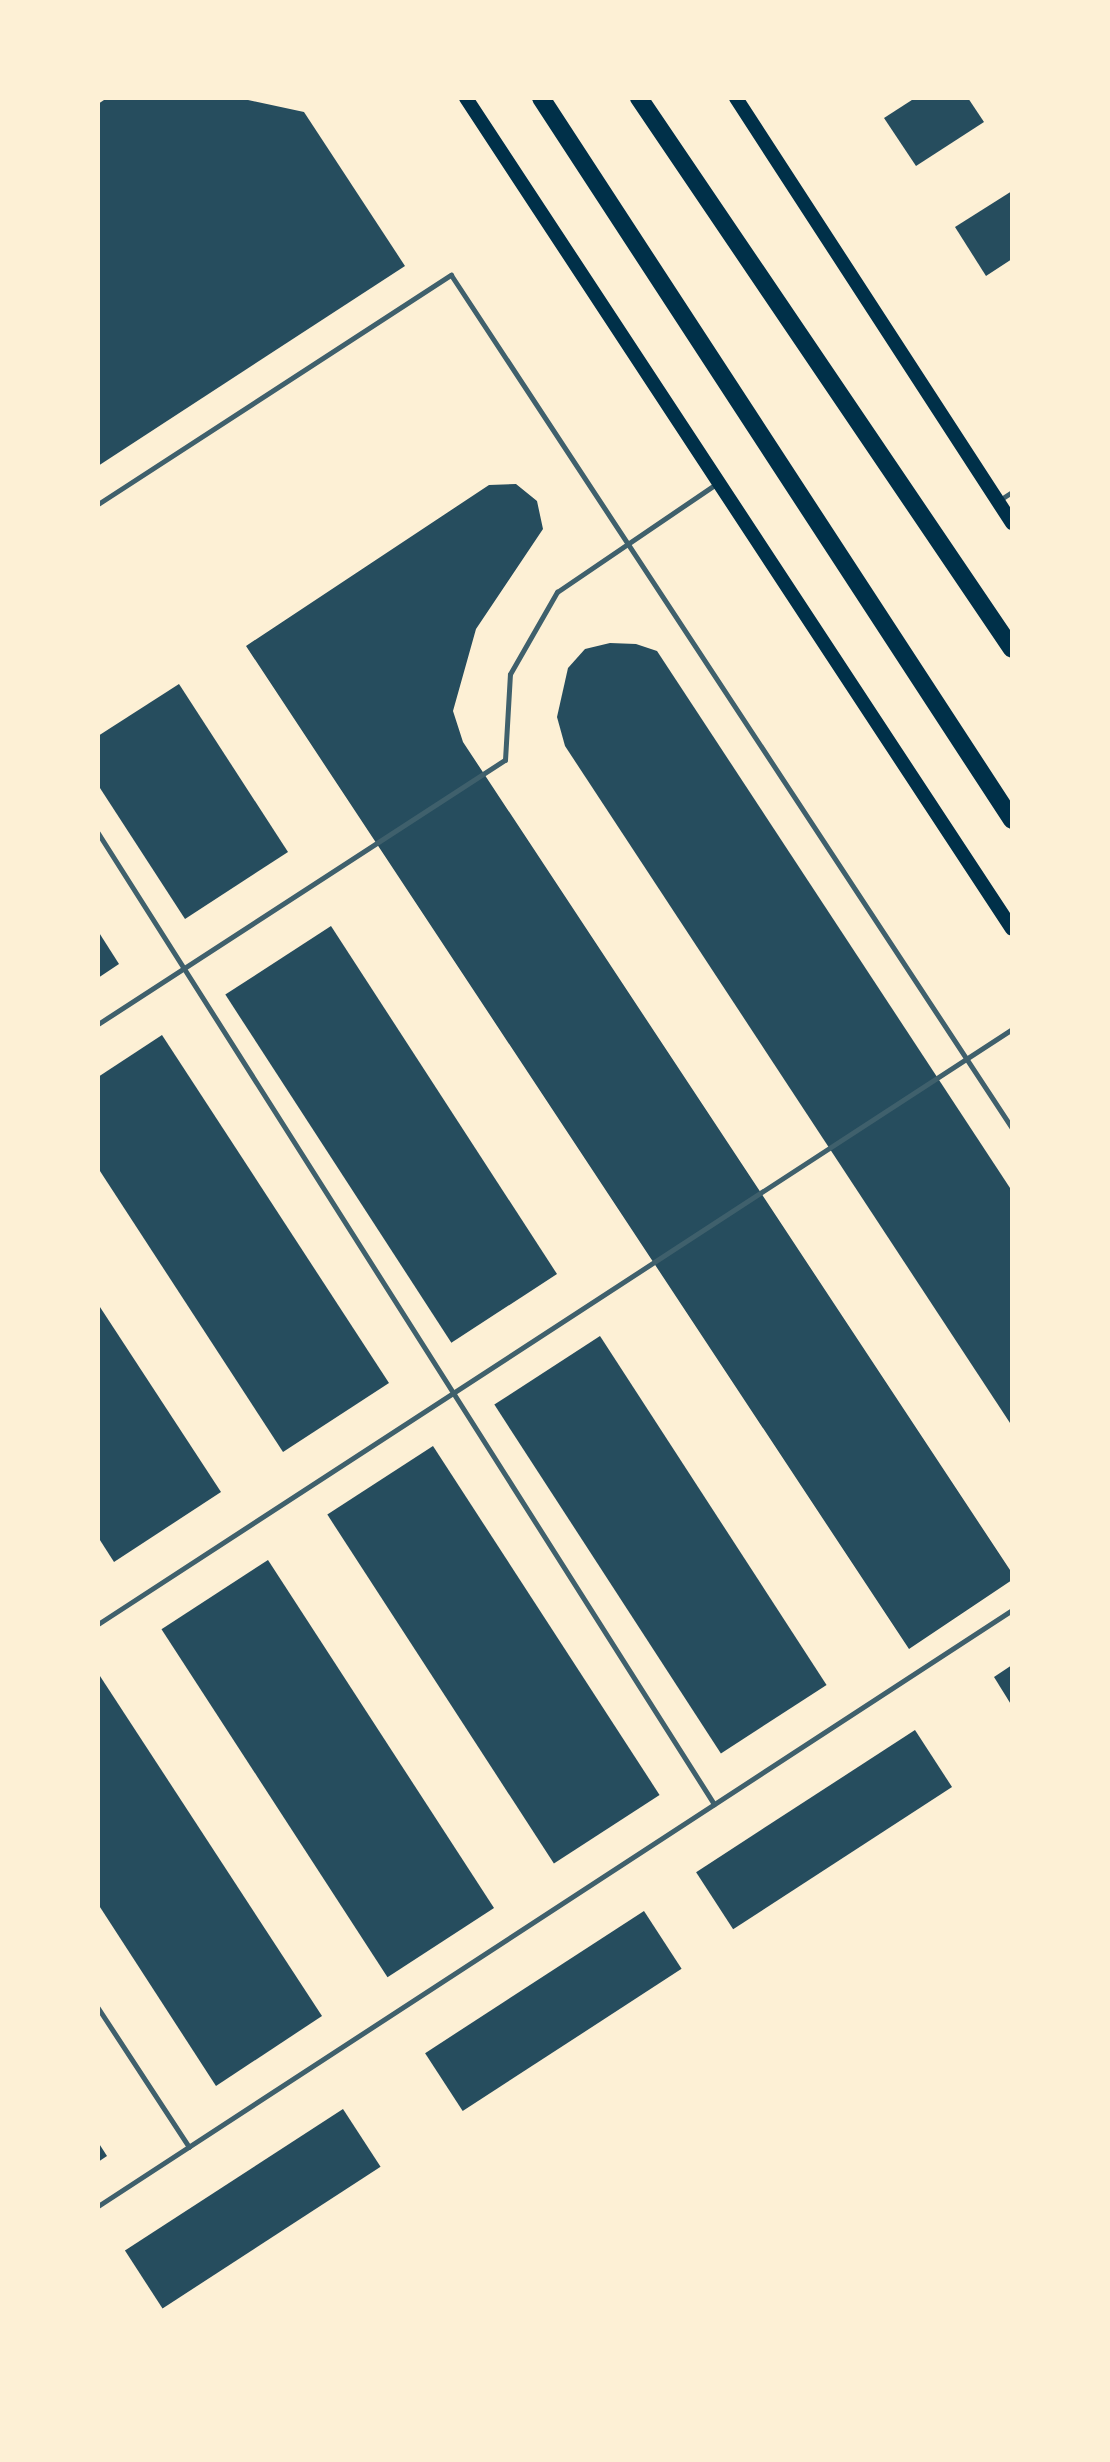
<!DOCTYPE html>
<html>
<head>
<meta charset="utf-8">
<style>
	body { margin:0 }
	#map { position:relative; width:1110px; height:2462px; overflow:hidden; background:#fdf0d5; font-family:"Source Sans 3",sans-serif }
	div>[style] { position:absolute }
	.building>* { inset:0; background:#264d5e; transform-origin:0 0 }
	.service>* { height:5px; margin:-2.5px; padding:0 2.5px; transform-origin:2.5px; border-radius:2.5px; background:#3f606c }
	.secondary>* { height:14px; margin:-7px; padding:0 7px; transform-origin:7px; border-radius:7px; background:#003049 }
	.primary>* { height:18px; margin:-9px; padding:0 9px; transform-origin:9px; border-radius:9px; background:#003049 }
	span { translate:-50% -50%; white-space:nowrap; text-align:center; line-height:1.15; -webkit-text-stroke:7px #fdf0d5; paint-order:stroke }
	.frame { position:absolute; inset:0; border:100px solid #fdf0d5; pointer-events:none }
</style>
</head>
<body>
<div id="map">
	<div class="building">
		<i style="clip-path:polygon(107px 98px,239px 98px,304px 112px,405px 266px,98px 466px,98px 104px)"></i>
		<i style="clip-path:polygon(915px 98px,968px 98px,984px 122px,916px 166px,884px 118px)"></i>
		<i style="clip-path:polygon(1012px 191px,1012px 259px,986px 276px,955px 227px)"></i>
		<i style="clip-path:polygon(516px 484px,537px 501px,543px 529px,476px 629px,453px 711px,463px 742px,1012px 1573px,1012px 1580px,909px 1649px,246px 646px,489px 485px)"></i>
		<i style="clip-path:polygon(610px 643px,636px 644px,657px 651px,1012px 1191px,1012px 1426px,565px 746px,557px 717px,568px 668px,585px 649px)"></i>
		<i style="clip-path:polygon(179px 684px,288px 852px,185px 919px,98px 785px,98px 736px)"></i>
		<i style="left:331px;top:926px;width:415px;height:126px;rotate:57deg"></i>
		<i style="clip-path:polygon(98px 931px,119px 964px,98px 978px)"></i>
		<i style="clip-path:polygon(162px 1035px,389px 1383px,283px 1452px,98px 1168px,98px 1077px)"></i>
		<i style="clip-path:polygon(98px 1304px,221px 1492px,114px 1562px,98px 1537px)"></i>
		<i style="left:600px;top:1336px;width:416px;height:126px;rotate:57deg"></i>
		<i style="left:433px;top:1446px;width:416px;height:126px;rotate:57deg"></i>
		<i style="left:268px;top:1560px;width:415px;height:127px;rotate:57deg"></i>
		<i style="clip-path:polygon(1012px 1665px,1012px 1706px,994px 1677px)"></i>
		<i style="clip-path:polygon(98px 1673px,322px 2016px,216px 2086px,98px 1904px)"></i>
		<i style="left:915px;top:1730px;width:68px;height:261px;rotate:57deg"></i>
		<i style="left:644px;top:1911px;width:69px;height:261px;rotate:57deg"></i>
		<i style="left:343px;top:2109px;width:69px;height:260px;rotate:57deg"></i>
		<i style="clip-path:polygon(98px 2142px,107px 2156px,98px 2162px)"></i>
	</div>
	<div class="service">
		<i style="left:998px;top:501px;width:17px;rotate:-33deg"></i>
		<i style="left:98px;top:504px;width:421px;rotate:-33deg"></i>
		<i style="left:451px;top:275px;width:1021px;rotate:56.67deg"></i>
		<i style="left:98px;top:833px;width:1150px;rotate:57.61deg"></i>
		<i style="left:98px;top:1024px;width:485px;rotate:-33deg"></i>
		<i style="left:505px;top:760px;width:86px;rotate:-86.7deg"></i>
		<i style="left:510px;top:674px;width:95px;rotate:-60.2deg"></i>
		<i style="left:557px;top:592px;width:192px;rotate:-34.2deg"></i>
		<i style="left:98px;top:1624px;width:1091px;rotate:-33.06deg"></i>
		<i style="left:98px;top:2008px;width:166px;rotate:56.8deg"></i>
		<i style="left:98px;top:2206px;width:1091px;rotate:-33.11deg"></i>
	</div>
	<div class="secondary">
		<i style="left:466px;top:98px;width:994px;rotate:56.69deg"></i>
		<i style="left:736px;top:98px;width:507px;rotate:57deg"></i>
	</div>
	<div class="primary">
		<i style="left:541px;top:98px;width:862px;rotate:56.88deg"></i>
		<i style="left:639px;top:98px;width:665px;rotate:55.9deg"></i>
	</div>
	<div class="frame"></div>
</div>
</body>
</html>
